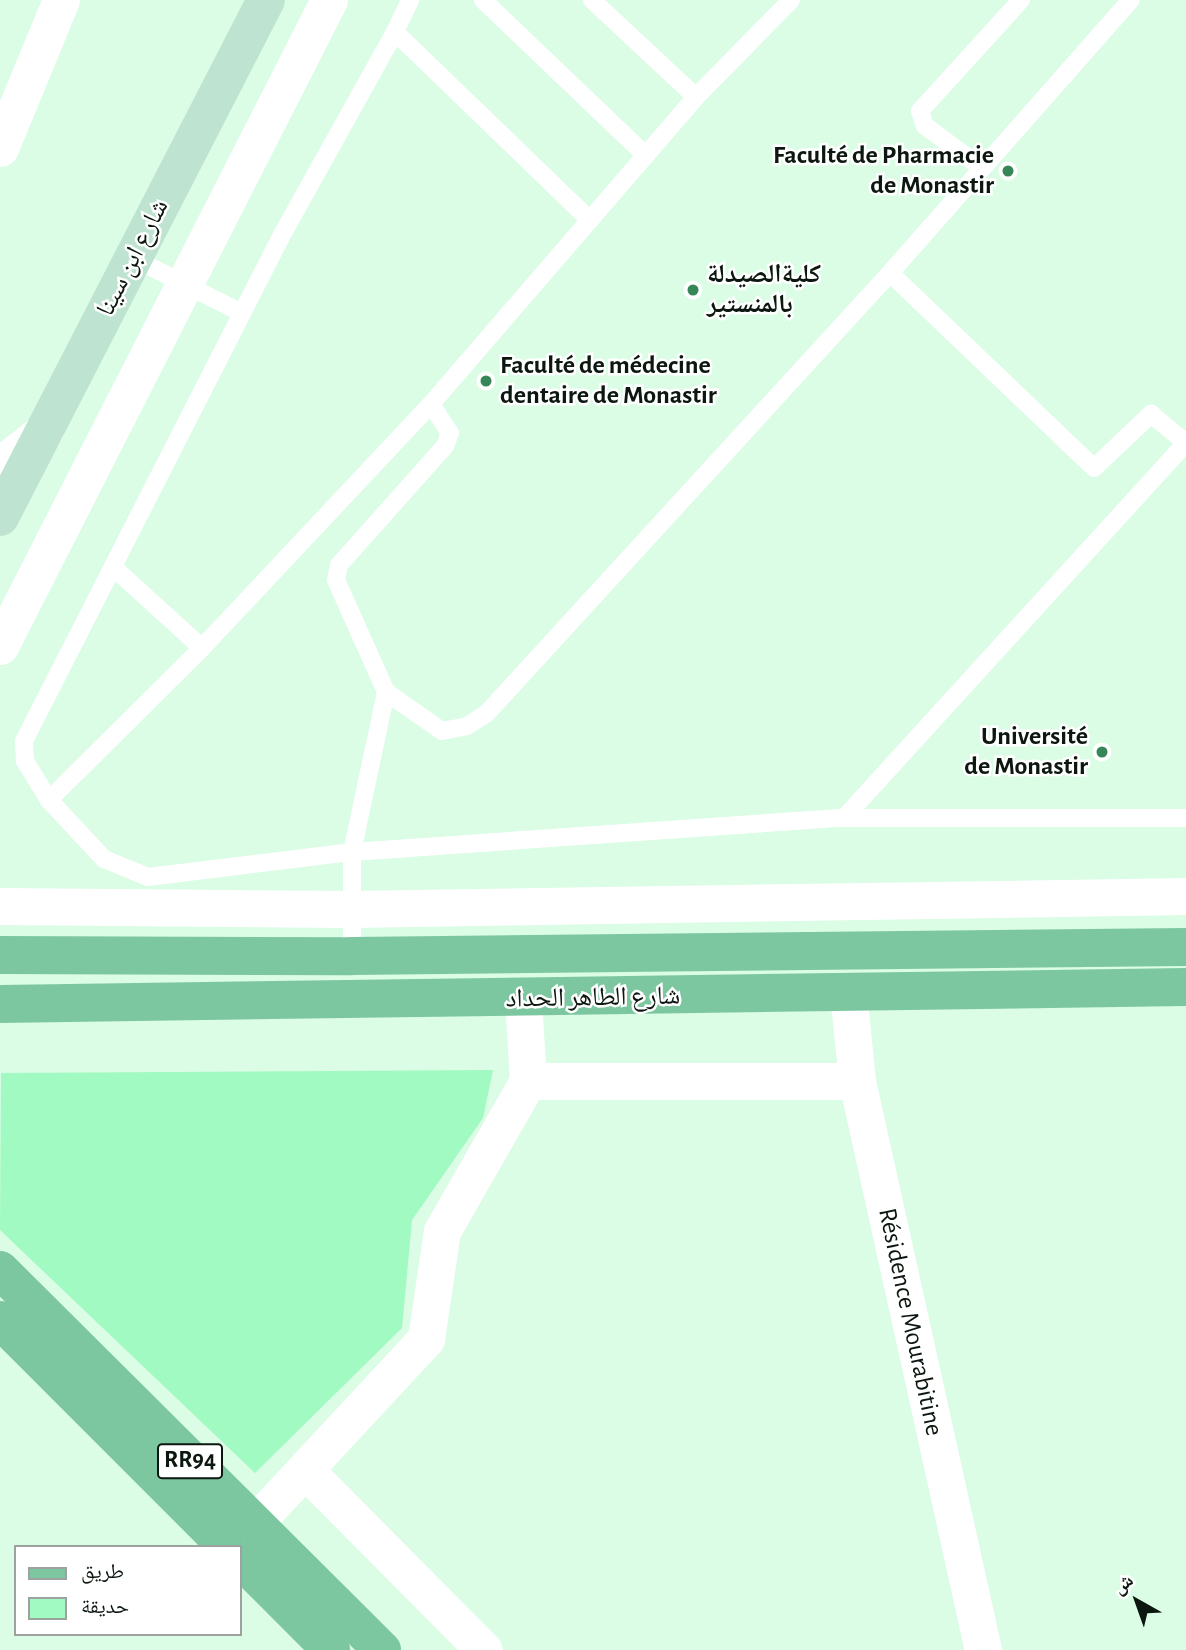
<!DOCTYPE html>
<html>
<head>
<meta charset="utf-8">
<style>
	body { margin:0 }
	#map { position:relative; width:1186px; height:1650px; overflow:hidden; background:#dbfce5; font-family:"Alegreya Sans","Noto Naskh Arabic",sans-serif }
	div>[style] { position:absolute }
	.green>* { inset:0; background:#a1fac1 }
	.service>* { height:18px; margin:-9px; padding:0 9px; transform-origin:9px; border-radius:9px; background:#fff }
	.minor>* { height:37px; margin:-18.5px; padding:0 18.5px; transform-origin:18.5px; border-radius:18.5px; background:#fff }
	.secondary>* { height:38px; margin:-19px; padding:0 19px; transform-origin:19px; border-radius:19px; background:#bee3d0 }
	.primary>* { height:38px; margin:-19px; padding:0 19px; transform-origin:19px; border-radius:19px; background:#7dc7a0 }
	.dots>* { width:19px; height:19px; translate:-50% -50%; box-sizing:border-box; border:4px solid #fff; border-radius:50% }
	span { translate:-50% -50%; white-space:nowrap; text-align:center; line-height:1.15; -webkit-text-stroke:5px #fff; paint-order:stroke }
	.shield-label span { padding:2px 5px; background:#fff; border:2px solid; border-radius:5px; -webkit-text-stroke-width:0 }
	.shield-label { font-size:24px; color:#0b170f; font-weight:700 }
	.poi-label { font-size:26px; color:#0b170f; font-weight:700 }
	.right { translate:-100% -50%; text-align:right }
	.left { translate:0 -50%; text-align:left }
	.street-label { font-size:26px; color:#0b170f }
	.legend { position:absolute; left:14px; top:1545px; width:228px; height:91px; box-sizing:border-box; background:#fff; border:2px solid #9da29f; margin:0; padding:9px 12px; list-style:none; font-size:21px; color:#0b170f }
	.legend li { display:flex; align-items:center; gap:14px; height:35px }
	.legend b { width:35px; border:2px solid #9da29f }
	.north { position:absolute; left:1102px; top:1566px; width:70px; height:70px; -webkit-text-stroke:5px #fff; paint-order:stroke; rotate:320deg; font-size:19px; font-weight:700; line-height:28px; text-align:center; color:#0b170f }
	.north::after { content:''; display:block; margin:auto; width:24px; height:32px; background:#0b170f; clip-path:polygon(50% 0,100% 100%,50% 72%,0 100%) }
</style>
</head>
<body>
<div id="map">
	<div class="green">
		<i style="clip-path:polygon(493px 1070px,483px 1118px,412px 1220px,402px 1328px,255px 1473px,0 1230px,1px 1073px)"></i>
	</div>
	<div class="service">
		<i style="left:410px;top:0;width:35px;rotate:115deg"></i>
		<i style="left:395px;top:32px;width:271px;rotate:44deg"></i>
		<i style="left:483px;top:0;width:224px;rotate:43.7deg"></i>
		<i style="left:592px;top:0;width:142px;rotate:43deg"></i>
		<i style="left:791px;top:0;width:136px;rotate:134.4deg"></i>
		<i style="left:696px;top:97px;width:406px;rotate:130.8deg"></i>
		<i style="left:431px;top:404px;width:335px;rotate:133.2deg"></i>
		<i style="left:202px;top:648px;width:216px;rotate:135.2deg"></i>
		<i style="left:49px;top:800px;width:81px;rotate:47deg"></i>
		<i style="left:104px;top:859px;width:48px;rotate:22.2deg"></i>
		<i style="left:148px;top:877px;width:206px;rotate:-7deg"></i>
		<i style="left:352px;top:852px;width:493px;rotate:-4deg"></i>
		<i style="left:844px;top:818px;width:342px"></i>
		<i style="left:982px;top:168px;width:71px;rotate:-143.6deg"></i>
		<i style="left:925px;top:126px;width:16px;rotate:-108deg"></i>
		<i style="left:920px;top:111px;width:150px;rotate:-47.7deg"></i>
		<i style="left:133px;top:258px;width:122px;rotate:26.8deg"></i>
		<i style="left:890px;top:273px;width:282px;rotate:43.7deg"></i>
		<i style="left:1094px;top:468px;width:79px;rotate:-43.5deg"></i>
		<i style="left:1151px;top:414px;width:45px;rotate:39.6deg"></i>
		<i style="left:431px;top:404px;width:35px;rotate:57deg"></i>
		<i style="left:450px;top:433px;width:14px;rotate:111deg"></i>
		<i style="left:445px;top:446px;width:159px;rotate:131.7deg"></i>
		<i style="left:339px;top:565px;width:15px;rotate:101deg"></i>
		<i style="left:336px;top:580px;width:123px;rotate:65.9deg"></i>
		<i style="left:386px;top:692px;width:68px;rotate:34.9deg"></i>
		<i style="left:442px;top:731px;width:25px;rotate:-11deg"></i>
		<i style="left:467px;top:726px;width:24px;rotate:-33deg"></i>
		<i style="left:487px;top:713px;width:597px;rotate:-47.51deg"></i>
		<i style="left:890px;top:273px;width:364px;rotate:-48.6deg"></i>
		<i style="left:113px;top:567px;width:120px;rotate:42.3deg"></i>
		<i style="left:49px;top:800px;width:46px;rotate:-121.6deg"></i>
		<i style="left:25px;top:761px;width:20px;rotate:-93deg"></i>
		<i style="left:24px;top:741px;width:570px;rotate:-62.99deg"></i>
		<i style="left:283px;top:233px;width:230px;rotate:-60.9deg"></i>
		<i style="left:844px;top:818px;width:508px;rotate:-47.64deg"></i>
		<i style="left:352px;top:956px;width:104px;rotate:-90deg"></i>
		<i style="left:352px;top:852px;width:164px;rotate:-78deg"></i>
	</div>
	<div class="minor">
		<i style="left:0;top:148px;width:160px;rotate:-67.6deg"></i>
		<i style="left:0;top:465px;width:58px;rotate:-38deg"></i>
		<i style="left:0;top:646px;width:725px;rotate:-63.01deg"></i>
		<i style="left:0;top:906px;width:350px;rotate:0.5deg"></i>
		<i style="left:350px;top:909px;width:836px;rotate:-0.89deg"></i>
		<i style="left:848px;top:992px;width:89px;rotate:84.2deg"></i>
		<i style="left:857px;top:1081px;width:583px;rotate:77.51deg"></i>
		<i style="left:528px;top:1081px;width:329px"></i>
		<i style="left:307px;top:1472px;width:251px;rotate:45.2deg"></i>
		<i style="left:254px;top:1524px;width:253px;rotate:-47.1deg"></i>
		<i style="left:426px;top:1339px;width:109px;rotate:-81.6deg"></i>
		<i style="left:442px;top:1231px;width:173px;rotate:-60.2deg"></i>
		<i style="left:528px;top:1081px;width:81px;rotate:-93.5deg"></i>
	</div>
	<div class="secondary">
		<i style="left:0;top:517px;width:581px;rotate:-62.77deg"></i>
	</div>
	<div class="primary">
		<i style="left:0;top:955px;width:352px;rotate:0.2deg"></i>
		<i style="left:352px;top:956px;width:834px;rotate:-0.62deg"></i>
		<i style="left:0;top:1004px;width:1186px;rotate:-0.82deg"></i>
		<i style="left:0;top:1270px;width:539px;rotate:44.85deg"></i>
		<i style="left:0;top:1320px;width:321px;rotate:45deg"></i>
		<i style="left:240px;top:1559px;width:129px;rotate:45deg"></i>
	</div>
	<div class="dots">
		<i style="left:1008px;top:171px;background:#368758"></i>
		<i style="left:693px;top:290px;background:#368758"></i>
		<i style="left:486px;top:381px;background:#368758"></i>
		<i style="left:1102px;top:752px;background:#368758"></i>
	</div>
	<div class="shield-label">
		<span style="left:190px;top:1461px">RR94</span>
	</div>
	<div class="poi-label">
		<span class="right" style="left:994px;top:171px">Faculté de Pharmacie<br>de Monastir</span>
		<span class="left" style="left:707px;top:290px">كليةالصيدلة<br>بالمنستير</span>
		<span class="left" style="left:500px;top:381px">Faculté de médecine<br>dentaire de Monastir</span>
		<span class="right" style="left:1088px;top:752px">Université<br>de Monastir</span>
	</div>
	<div class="street-label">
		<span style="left:133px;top:258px;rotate:-63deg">شارع ابن سينا</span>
		<span style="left:593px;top:998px;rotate:-1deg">شارع الطاهر الحداد</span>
		<span style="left:910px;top:1322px;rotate:78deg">Résidence Mourabitine</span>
	</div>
	<ul class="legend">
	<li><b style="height:9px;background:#7dc7a0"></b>طريق</li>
	<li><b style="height:19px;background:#a1fac1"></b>حديقة</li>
	</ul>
	<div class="north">ش</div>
</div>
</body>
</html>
